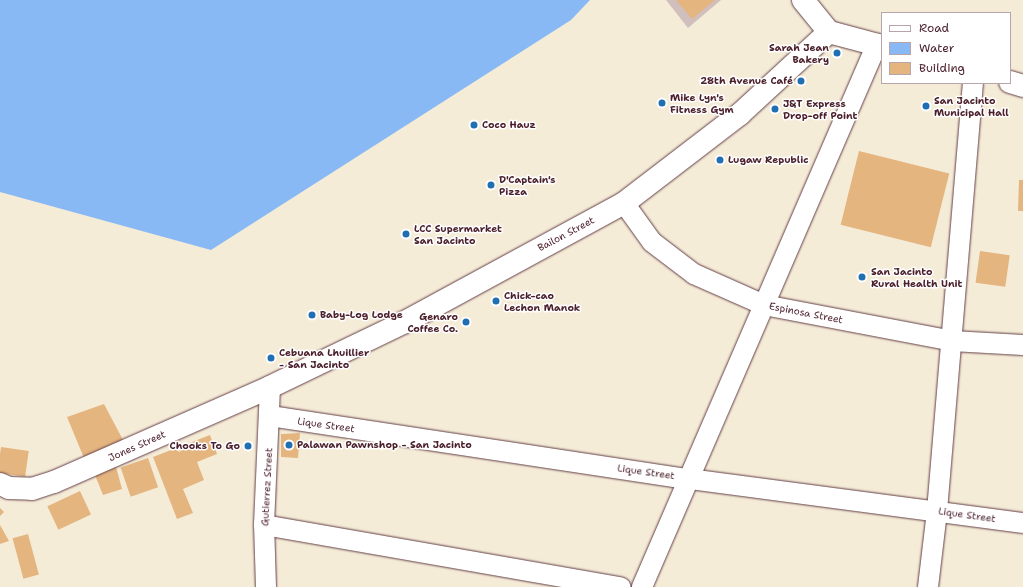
<!DOCTYPE html>
<html>
<head>
<meta charset="utf-8">
<style>
	body { margin:0 }
	#map { position:relative; width:1023px; height:587px; overflow:hidden; background:#f5ecd8; font-family:"Shantell Sans",sans-serif }
	div>[style] { position:absolute }
	.industrial>* { inset:0; background:#d1bfbd }
	.water>* { inset:0; background:#89b9f4 }
	.building>* { inset:0; background:#e4b57f; transform-origin:0 0 }
	.roads { filter:drop-shadow(0 0 1px #643e45) drop-shadow(0 0 1px #643e45) }
	.street>* { height:20px; margin:-10px; padding:0 10px; transform-origin:10px; border-radius:10px; background:#fff }
	.secondary>* { height:22px; margin:-11px; padding:0 11px; transform-origin:11px; border-radius:11px; background:#fff }
	.dots>* { width:11px; height:11px; translate:-50% -50%; box-sizing:border-box; border:2px solid #fff; border-radius:50% }
	span { translate:-50% -50%; white-space:nowrap; text-align:center; line-height:1.15; -webkit-text-stroke:3px #fff; paint-order:stroke }
	.poi-label { font-size:10px; color:#4a1f2b; font-weight:700 }
	.right { translate:-100% -50%; text-align:right }
	.left { translate:0 -50%; text-align:left }
	.street-label { font-size:10px; color:#4a1f2b }
	.legend { position:absolute; left:881px; top:12px; width:130px; height:72px; box-sizing:border-box; background:#fff; border:1px solid #b7a5aa; margin:0; padding:5px 7px; list-style:none; font-size:12px; color:#4a1f2b }
	.legend li { display:flex; align-items:center; gap:8px; height:20px }
	.legend b { width:20px; border:1px solid #b7a5aa }
</style>
</head>
<body>
<div id="map">
	<div class="industrial">
		<i style="clip-path:polygon(666px 0,721px 0,688px 28px)"></i>
	</div>
	<div class="water">
		<i style="clip-path:polygon(0 0,590px 0,571px 20px,211px 250px,0 192px)"></i>
	</div>
	<div class="building">
		<i style="clip-path:polygon(676px 0,715px 0,692px 19px)"></i>
		<i style="left:859px;top:151px;width:93px;height:76px;rotate:14deg"></i>
		<i style="clip-path:polygon(1019px 180px,1023px 180px,1023px 211px,1018px 211px)"></i>
		<i style="left:980px;top:251px;width:30px;height:32px;rotate:8deg"></i>
		<i style="clip-path:polygon(104px 404px,123px 440px,84px 458px,67px 417px)"></i>
		<i style="clip-path:polygon(300px 433px,298px 458px,281px 457px,281px 434px)"></i>
		<i style="clip-path:polygon(210px 435px,217px 454px,197px 462px,204px 480px,183px 489px,193px 513px,177px 519px,153px 457px)"></i>
		<i style="left:1px;top:447px;width:28px;height:26px;rotate:8deg"></i>
		<i style="left:148px;top:458px;width:31px;height:29px;rotate:71deg"></i>
		<i style="clip-path:polygon(116px 467px,122px 489px,103px 495px,95px 475px)"></i>
		<i style="left:80px;top:491px;width:26px;height:36px;rotate:65deg"></i>
		<i style="clip-path:polygon(0 508px,4px 512px,0 516px)"></i>
		<i style="clip-path:polygon(0 525px,9px 541px,0 544px)"></i>
		<i style="left:28px;top:534px;width:42px;height:16px;rotate:75deg"></i>
	</div>
	<div class="roads">
		<div class="street">
			<i style="left:624px;top:203px;width:48px;rotate:54.3deg"></i>
			<i style="left:652px;top:242px;width:53px;rotate:37.3deg"></i>
			<i style="left:694px;top:274px;width:77px;rotate:23.9deg"></i>
			<i style="left:764px;top:305px;width:191px;rotate:10.8deg"></i>
			<i style="left:952px;top:341px;width:71px;rotate:3.2deg"></i>
			<i style="left:270px;top:416px;width:424px;rotate:8.6deg"></i>
			<i style="left:689px;top:479px;width:337px;rotate:7.5deg"></i>
			<i style="left:264px;top:525px;width:362px;rotate:9.9deg"></i>
			<i style="left:266px;top:587px;width:62px;rotate:-91.8deg"></i>
			<i style="left:264px;top:525px;width:138px;rotate:-87.5deg"></i>
			<i style="left:642px;top:587px;width:592px;rotate:-66.6deg"></i>
			<i style="left:928px;top:587px;width:77px;rotate:-83.2deg"></i>
			<i style="left:937px;top:511px;width:430px;rotate:-85.2deg"></i>
		</div>
		<div class="secondary">
			<i style="left:803px;top:0;width:41px;rotate:50.9deg"></i>
			<i style="left:829px;top:32px;width:55px;rotate:14.8deg"></i>
			<i style="left:1010px;top:82px;width:14px;rotate:17deg"></i>
			<i style="left:0;top:484px;width:10px;rotate:24deg"></i>
			<i style="left:9px;top:488px;width:23px;rotate:2deg"></i>
			<i style="left:32px;top:489px;width:23px;rotate:-18deg"></i>
			<i style="left:54px;top:482px;width:236px;rotate:-23.7deg"></i>
			<i style="left:270px;top:387px;width:150px;rotate:-25.7deg"></i>
			<i style="left:405px;top:322px;width:249px;rotate:-28.5deg"></i>
			<i style="left:624px;top:203px;width:146px;rotate:-37.5deg"></i>
			<i style="left:740px;top:114px;width:121px;rotate:-42.7deg"></i>
		</div>
	</div>
	<div class="dots">
		<i style="left:837px;top:53px;background:#1f6fb2"></i>
		<i style="left:801px;top:81px;background:#1f6fb2"></i>
		<i style="left:662px;top:103px;background:#1f6fb2"></i>
		<i style="left:926px;top:106px;background:#1f6fb2"></i>
		<i style="left:775px;top:109px;background:#1f6fb2"></i>
		<i style="left:474px;top:125px;background:#1f6fb2"></i>
		<i style="left:720px;top:160px;background:#1f6fb2"></i>
		<i style="left:491px;top:185px;background:#1f6fb2"></i>
		<i style="left:406px;top:234px;background:#1f6fb2"></i>
		<i style="left:862px;top:277px;background:#1f6fb2"></i>
		<i style="left:496px;top:301px;background:#1f6fb2"></i>
		<i style="left:312px;top:315px;background:#1f6fb2"></i>
		<i style="left:466px;top:322px;background:#1f6fb2"></i>
		<i style="left:271px;top:358px;background:#1f6fb2"></i>
		<i style="left:289px;top:445px;background:#1f6fb2"></i>
		<i style="left:248px;top:446px;background:#1f6fb2"></i>
	</div>
	<div class="poi-label">
		<span class="right" style="left:829px;top:53px">Sarah Jean<br>Bakery</span>
		<span class="right" style="left:793px;top:81px">28th Avenue Café</span>
		<span class="left" style="left:670px;top:103px">Mike Lyn's<br>Fitness Gym</span>
		<span class="left" style="left:934px;top:106px">San Jacinto<br>Municipal Hall</span>
		<span class="left" style="left:783px;top:109px">J&amp;T Express<br>Drop-off Point</span>
		<span class="left" style="left:482px;top:125px">Coco Hauz</span>
		<span class="left" style="left:728px;top:160px">Lugaw Republic</span>
		<span class="left" style="left:499px;top:185px">D'Captain's<br>Pizza</span>
		<span class="left" style="left:414px;top:234px">LCC Supermarket<br>San Jacinto</span>
		<span class="left" style="left:871px;top:277px">San Jacinto<br>Rural Health Unit</span>
		<span class="left" style="left:504px;top:301px">Chick-cao<br>Lechon Manok</span>
		<span class="left" style="left:320px;top:315px">Baby-Log Lodge</span>
		<span class="right" style="left:458px;top:322px">Genaro<br>Coffee Co.</span>
		<span class="left" style="left:279px;top:358px">Cebuana Lhuillier<br>- San Jacinto</span>
		<span class="left" style="left:297px;top:445px">Palawan Pawnshop - San Jacinto</span>
		<span class="right" style="left:240px;top:446px">Chooks To Go</span>
	</div>
	<div class="street-label">
		<span style="left:566px;top:234px;rotate:-28deg">Bailon Street</span>
		<span style="left:806px;top:313px;rotate:11deg">Espinosa Street</span>
		<span style="left:326px;top:425px;rotate:8deg">Lique Street</span>
		<span style="left:137px;top:446px;rotate:-24deg">Jones Street</span>
		<span style="left:646px;top:472px;rotate:8deg">Lique Street</span>
		<span style="left:267px;top:487px;rotate:-87deg">Gutierrez Street</span>
		<span style="left:967px;top:515px;rotate:8deg">Lique Street</span>
	</div>
	<ul class="legend">
	<li><b style="height:5px;background:#fff"></b>Road</li>
	<li><b style="height:11px;background:#89b9f4"></b>Water</li>
	<li><b style="height:11px;background:#e4b57f"></b>Building</li>
	</ul>
</div>
</body>
</html>
